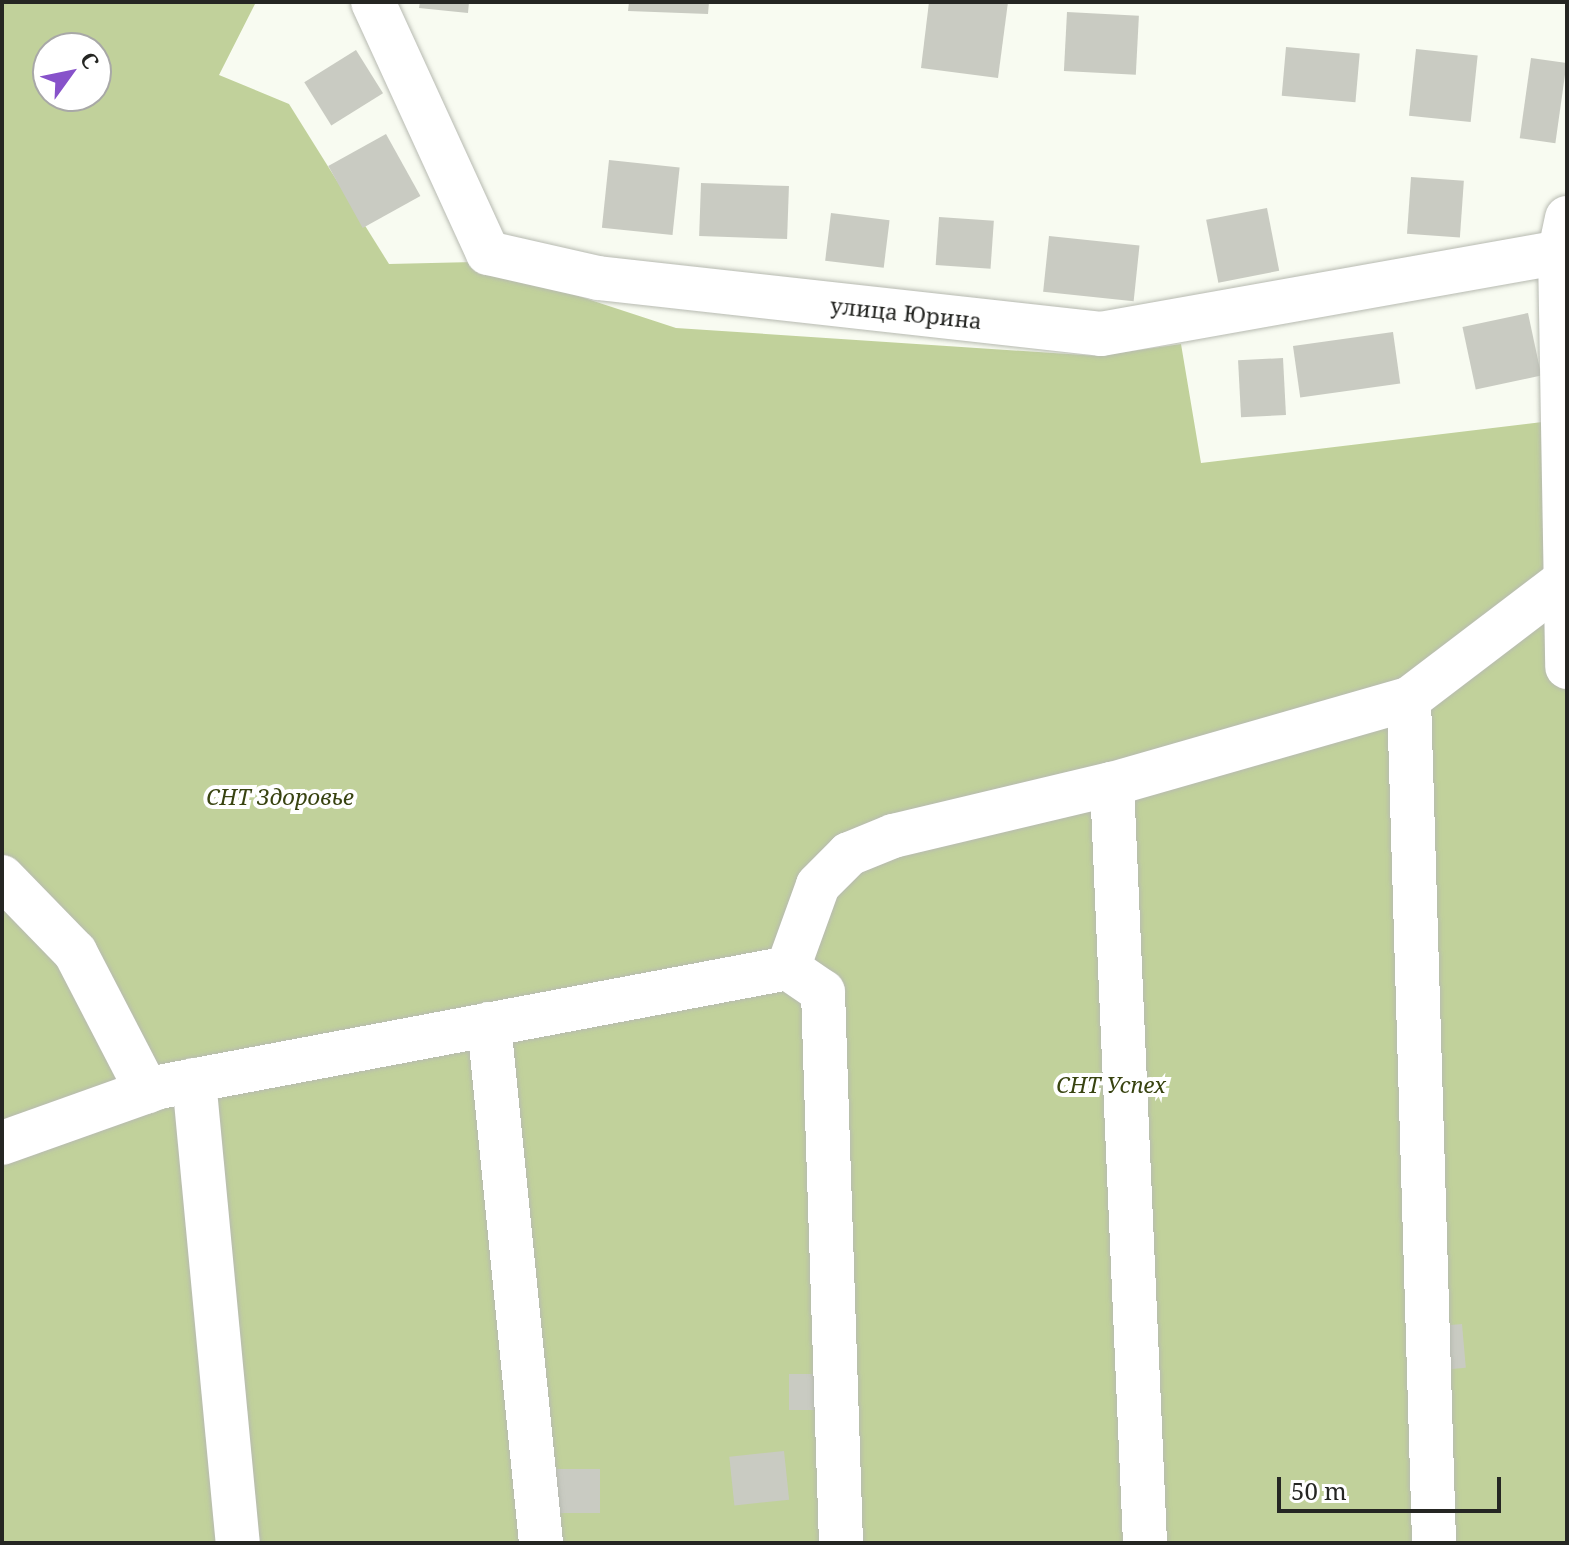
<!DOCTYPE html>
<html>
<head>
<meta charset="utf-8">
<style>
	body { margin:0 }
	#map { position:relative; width:1569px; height:1545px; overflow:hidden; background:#f8fbf1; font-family:"Noto Serif",serif }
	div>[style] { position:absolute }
	.green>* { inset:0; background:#c1d19b }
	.building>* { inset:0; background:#c9cbc2; transform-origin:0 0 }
	.roads { filter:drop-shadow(0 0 2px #b7bab1) drop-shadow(0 0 2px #b7bab1) }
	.minor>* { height:44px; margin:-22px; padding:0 22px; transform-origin:22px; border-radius:22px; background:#fff }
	span { translate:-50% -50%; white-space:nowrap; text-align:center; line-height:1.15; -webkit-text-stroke:8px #fff; paint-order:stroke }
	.street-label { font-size:22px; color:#252623 }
	.park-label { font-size:22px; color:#384310; font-style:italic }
	.frame { position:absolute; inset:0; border:4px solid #252623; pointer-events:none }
	.north { position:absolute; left:32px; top:32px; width:80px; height:80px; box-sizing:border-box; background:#fff; border:2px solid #a8a8a7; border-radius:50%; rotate:57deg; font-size:22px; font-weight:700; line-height:32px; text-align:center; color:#252623 }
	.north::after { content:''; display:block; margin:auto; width:28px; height:36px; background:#8752ca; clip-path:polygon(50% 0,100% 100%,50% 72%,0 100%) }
	.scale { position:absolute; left:1277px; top:1477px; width:224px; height:36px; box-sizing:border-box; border:4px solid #252623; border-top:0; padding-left:10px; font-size:24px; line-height:28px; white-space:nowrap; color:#252623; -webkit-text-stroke:6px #fff; paint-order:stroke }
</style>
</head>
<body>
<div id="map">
	<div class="green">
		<i style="clip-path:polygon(evenodd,2px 2px,256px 2px,219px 75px,289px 104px,389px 264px,474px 262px,676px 328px,1098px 356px,1181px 344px,1201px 463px,1567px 419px,1567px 1543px,2px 1543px,2px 2px,48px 48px,96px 48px,96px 96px,48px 96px,48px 48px)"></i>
	</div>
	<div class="building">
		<i style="clip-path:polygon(420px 2px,469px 2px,468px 13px,419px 8px)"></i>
		<i style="clip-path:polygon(629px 2px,709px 2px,708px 14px,628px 11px)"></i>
		<i style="clip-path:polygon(929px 2px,1008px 2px,998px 78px,921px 68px)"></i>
		<i style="left:1067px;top:12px;width:72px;height:59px;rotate:3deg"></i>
		<i style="left:1286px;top:47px;width:74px;height:49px;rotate:5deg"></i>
		<i style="left:1416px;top:49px;width:62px;height:67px;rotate:6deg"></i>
		<i style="left:356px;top:50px;width:51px;height:61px;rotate:58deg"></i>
		<i style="left:1531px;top:58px;width:36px;height:81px;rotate:8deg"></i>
		<i style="left:386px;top:134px;width:71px;height:66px;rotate:61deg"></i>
		<i style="left:609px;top:160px;width:71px;height:68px;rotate:6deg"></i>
		<i style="left:1411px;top:177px;width:53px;height:57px;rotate:4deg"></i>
		<i style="left:701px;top:183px;width:88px;height:53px;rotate:2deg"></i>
		<i style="left:1267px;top:208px;width:64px;height:62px;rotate:79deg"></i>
		<i style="left:831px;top:213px;width:59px;height:48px;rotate:7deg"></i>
		<i style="left:939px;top:217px;width:55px;height:48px;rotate:4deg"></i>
		<i style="left:1049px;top:236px;width:91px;height:56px;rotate:6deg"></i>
		<i style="left:1528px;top:313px;width:64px;height:67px;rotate:78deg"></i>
		<i style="left:1393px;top:332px;width:52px;height:101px;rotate:82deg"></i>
		<i style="left:1283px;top:358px;width:57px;height:45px;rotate:87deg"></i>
		<i style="left:1462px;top:1324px;width:44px;height:20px;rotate:85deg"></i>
		<i style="left:789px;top:1374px;width:32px;height:36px"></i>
		<i style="left:784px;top:1451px;width:49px;height:55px;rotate:84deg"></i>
		<i style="left:549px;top:1469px;width:51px;height:44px"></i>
	</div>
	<div class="roads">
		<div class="minor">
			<i style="left:373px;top:2px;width:276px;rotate:65.4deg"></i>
			<i style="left:488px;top:253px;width:113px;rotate:12.8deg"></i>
			<i style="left:598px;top:278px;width:506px;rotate:6.35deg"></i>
			<i style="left:1101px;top:334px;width:466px;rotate:-10.1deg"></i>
			<i style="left:1567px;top:218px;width:35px;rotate:102deg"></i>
			<i style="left:1560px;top:252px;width:415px;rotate:89deg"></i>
			<i style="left:1409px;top:699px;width:844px;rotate:88.3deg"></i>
			<i style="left:1112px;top:784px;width:760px;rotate:87.51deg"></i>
			<i style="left:2px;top:877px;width:105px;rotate:45.8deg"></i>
			<i style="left:75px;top:952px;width:157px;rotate:62.6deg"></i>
			<i style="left:788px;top:968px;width:42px;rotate:34.4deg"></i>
			<i style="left:823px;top:992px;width:551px;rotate:88.13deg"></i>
			<i style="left:489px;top:1024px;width:522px;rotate:84.28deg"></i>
			<i style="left:194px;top:1080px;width:465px;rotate:84.6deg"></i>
			<i style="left:2px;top:1143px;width:167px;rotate:-19.6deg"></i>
			<i style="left:159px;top:1087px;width:640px;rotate:-10.71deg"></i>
			<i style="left:788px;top:968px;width:88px;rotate:-70.1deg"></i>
			<i style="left:818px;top:885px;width:44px;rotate:-45deg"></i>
			<i style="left:849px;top:854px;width:48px;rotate:-22.2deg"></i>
			<i style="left:893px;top:836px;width:225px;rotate:-13.4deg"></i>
			<i style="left:1112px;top:784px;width:309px;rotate:-16deg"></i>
			<i style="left:1409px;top:699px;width:191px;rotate:-37.3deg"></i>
		</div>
	</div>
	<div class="street-label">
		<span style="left:906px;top:313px;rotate:6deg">улица Юрина</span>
	</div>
	<div class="park-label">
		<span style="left:280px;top:797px">СНТ Здоровье</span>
		<span style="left:1111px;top:1085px">СНТ Успех</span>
	</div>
	<div class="frame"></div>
	<div class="north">С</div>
	<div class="scale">50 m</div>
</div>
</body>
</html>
